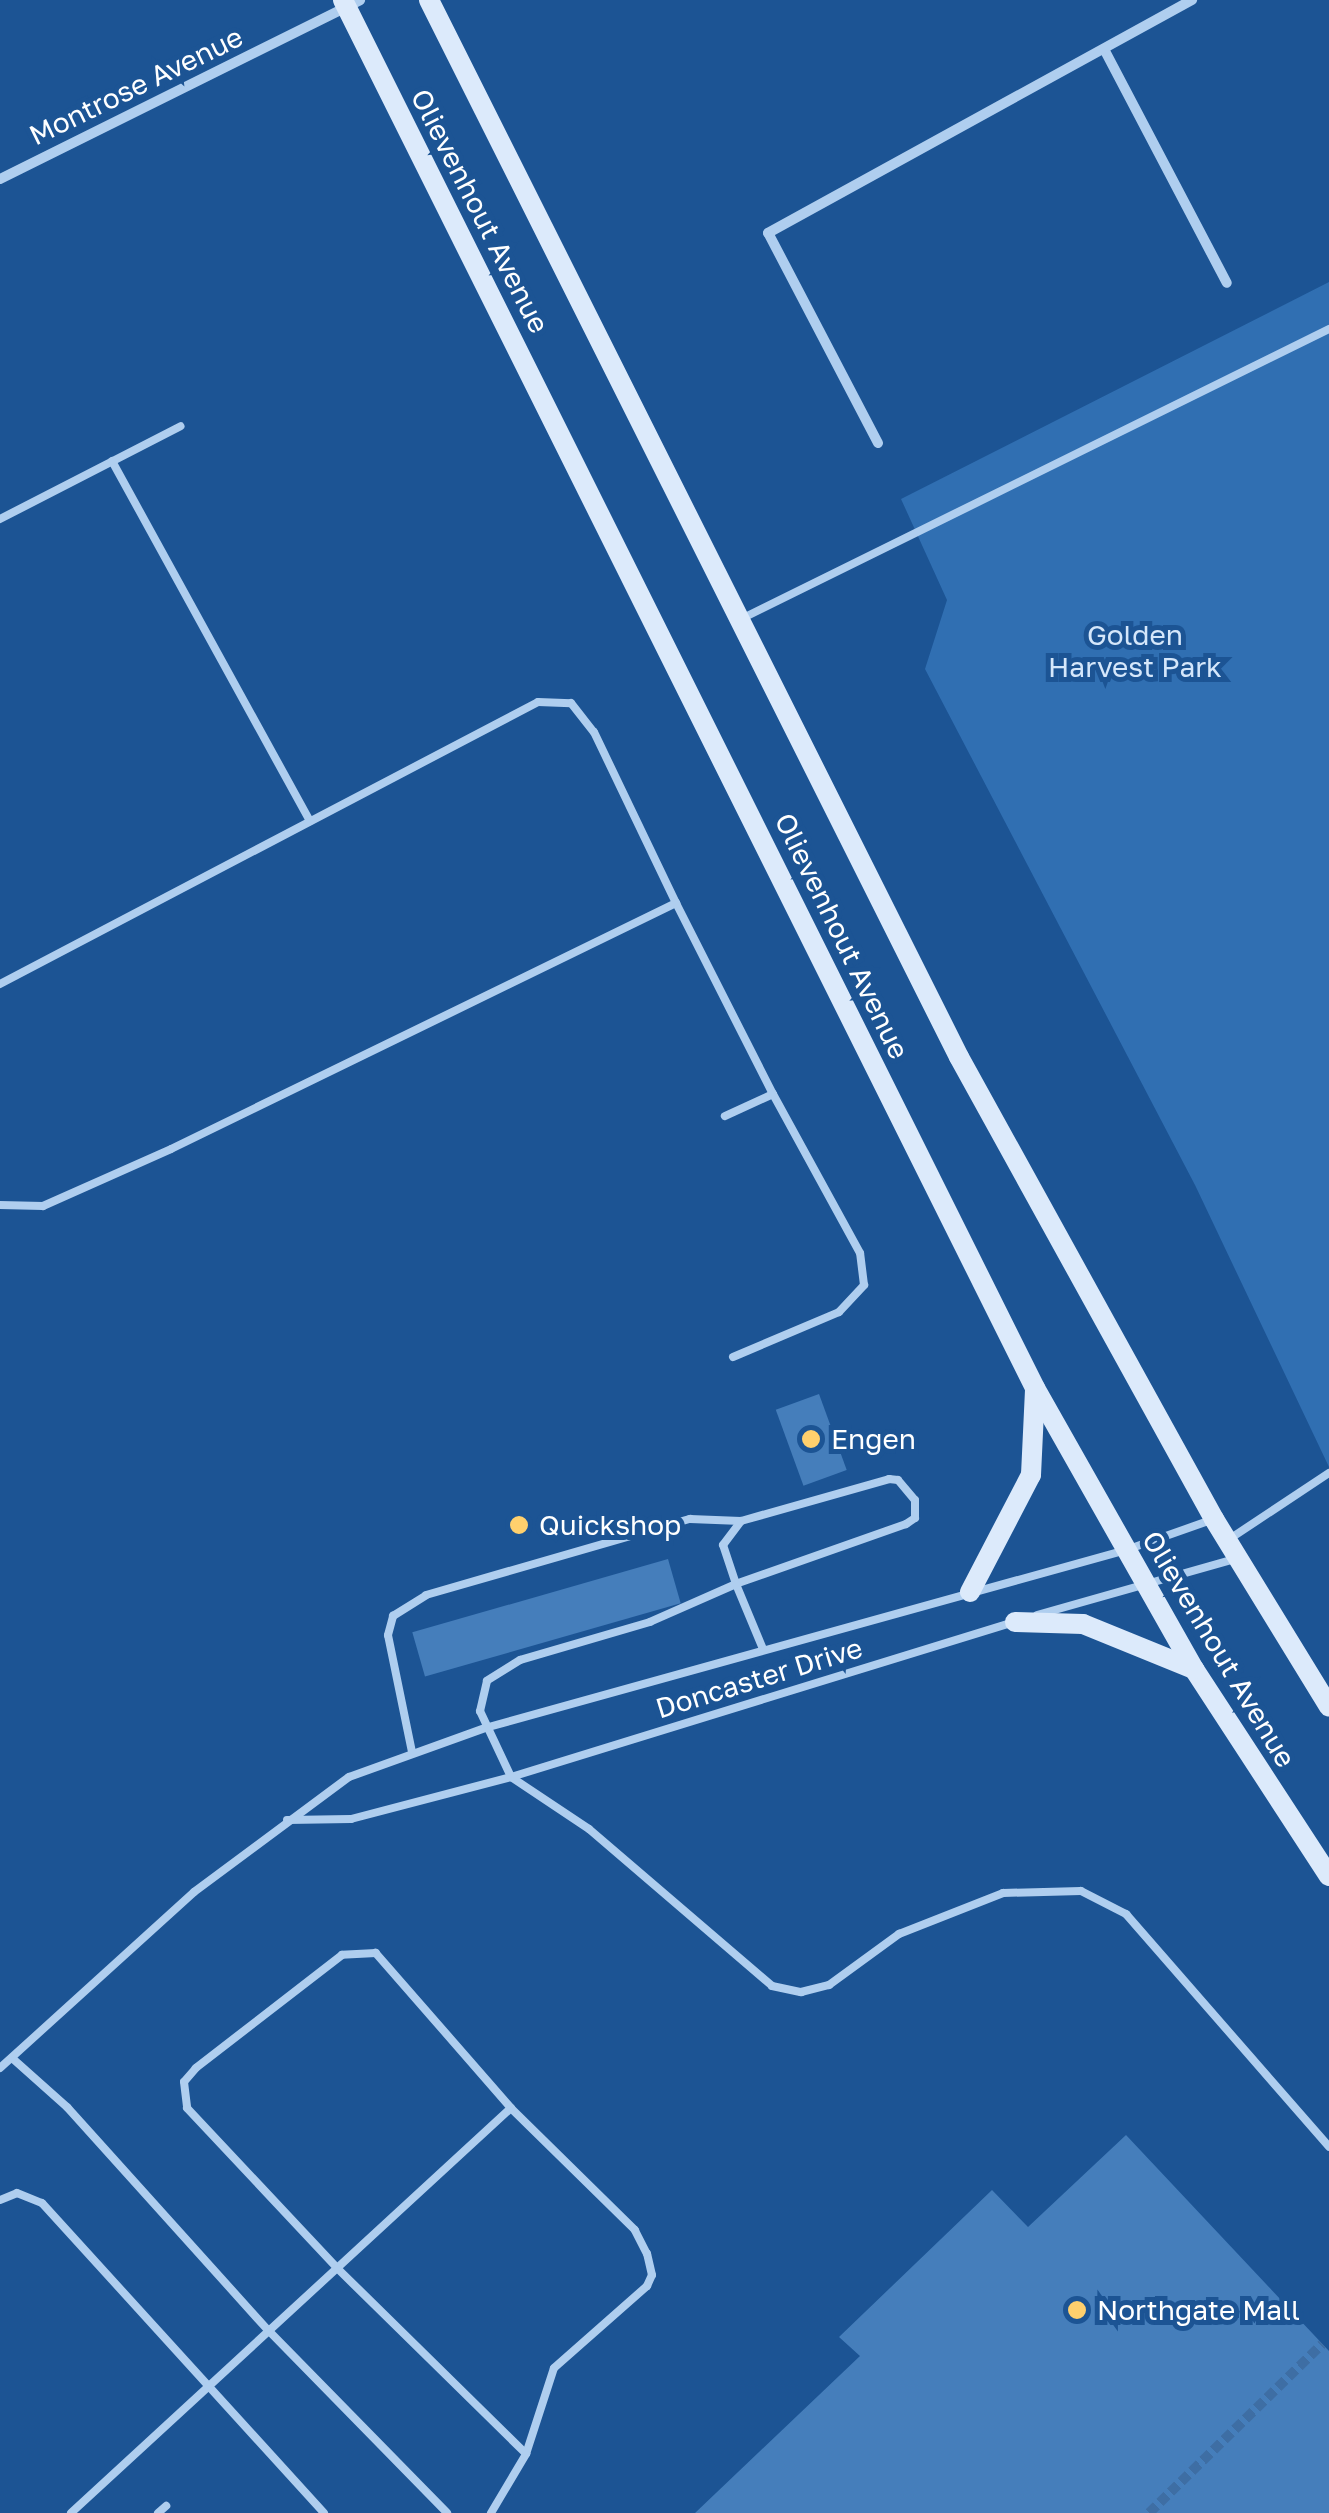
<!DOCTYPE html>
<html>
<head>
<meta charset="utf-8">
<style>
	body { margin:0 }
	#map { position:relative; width:1329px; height:2513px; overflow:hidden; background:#1c5494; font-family:"Golos Text",sans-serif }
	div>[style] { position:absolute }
	.green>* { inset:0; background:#306fb2 }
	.building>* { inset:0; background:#457ebb; transform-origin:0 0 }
	.street-tunnel>* { height:10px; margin-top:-5px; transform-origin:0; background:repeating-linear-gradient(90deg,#3e6ea4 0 10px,transparent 0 15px) }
	.lane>* { height:8px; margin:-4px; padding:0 4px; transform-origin:4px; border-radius:4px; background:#afceef }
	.street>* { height:10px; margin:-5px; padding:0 5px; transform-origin:5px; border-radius:5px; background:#afceef }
	.secondary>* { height:20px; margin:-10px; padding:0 10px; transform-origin:10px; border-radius:10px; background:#dceafb }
	.dots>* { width:28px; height:28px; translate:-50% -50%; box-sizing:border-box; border:5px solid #1c5494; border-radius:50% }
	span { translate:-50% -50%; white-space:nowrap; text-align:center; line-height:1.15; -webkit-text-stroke:10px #1c5494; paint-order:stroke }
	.street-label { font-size:28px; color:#fff }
	.park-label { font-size:28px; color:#d5e7fb }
	.poi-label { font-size:28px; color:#fff }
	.left { translate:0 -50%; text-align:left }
</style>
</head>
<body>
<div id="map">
	<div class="green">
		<i style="clip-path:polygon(1329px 282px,1329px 1467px,1195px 1185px,925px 669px,947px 600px,901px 499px)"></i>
	</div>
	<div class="building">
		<i style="left:819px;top:1394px;width:81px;height:46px;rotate:70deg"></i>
		<i style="left:668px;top:1559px;width:46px;height:266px;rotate:74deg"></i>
		<i style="clip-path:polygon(1126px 2135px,1329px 2351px,1329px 2513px,695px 2513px,860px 2356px,839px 2337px,992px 2190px,1028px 2227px)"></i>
	</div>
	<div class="street-tunnel">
		<i style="left:1149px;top:2513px;width:242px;rotate:-44.3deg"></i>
	</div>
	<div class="lane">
		<i style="left:112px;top:461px;width:411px;rotate:61.2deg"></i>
		<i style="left:0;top:519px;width:203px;rotate:-27.2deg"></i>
		<i style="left:741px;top:619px;width:656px;rotate:-26.25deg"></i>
		<i style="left:0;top:984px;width:607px;rotate:-27.66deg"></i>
		<i style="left:538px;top:702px;width:33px;rotate:2deg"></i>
		<i style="left:571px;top:703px;width:37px;rotate:52deg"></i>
		<i style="left:594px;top:732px;width:190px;rotate:64.4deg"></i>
		<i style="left:0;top:1205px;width:43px;rotate:1.3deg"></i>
		<i style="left:43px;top:1206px;width:140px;rotate:-24deg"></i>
		<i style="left:171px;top:1149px;width:562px;rotate:-25.97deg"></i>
		<i style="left:676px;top:903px;width:214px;rotate:63.1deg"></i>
		<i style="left:773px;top:1094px;width:53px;rotate:155.4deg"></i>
		<i style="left:733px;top:1357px;width:115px;rotate:-23deg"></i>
		<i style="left:839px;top:1312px;width:37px;rotate:-47deg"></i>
		<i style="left:864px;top:1285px;width:32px;rotate:-97deg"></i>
		<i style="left:860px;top:1253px;width:181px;rotate:-118.7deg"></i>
		<i style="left:889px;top:1479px;width:9px;rotate:6deg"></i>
		<i style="left:898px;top:1480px;width:26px;rotate:50deg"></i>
		<i style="left:915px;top:1500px;width:18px;rotate:90deg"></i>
		<i style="left:915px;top:1518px;width:11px;rotate:146deg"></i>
		<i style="left:906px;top:1524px;width:180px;rotate:160.6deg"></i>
		<i style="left:736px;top:1584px;width:41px;rotate:-108.4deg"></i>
		<i style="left:723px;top:1545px;width:30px;rotate:-53deg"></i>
		<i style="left:741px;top:1521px;width:154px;rotate:-15.8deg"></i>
		<i style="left:1228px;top:1540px;width:121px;rotate:-33.6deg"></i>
		<i style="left:1037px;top:1615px;width:206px;rotate:-15.8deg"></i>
		<i style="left:763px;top:1649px;width:70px;rotate:-112.6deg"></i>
		<i style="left:736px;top:1584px;width:94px;rotate:156.2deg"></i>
		<i style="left:650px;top:1622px;width:135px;rotate:163.7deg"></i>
		<i style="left:520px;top:1660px;width:39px;rotate:148deg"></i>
		<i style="left:487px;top:1681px;width:31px;rotate:103deg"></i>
		<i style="left:480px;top:1711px;width:73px;rotate:64.8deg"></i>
		<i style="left:511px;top:1777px;width:94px;rotate:33.7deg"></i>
		<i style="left:589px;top:1829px;width:241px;rotate:40.6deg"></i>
		<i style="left:772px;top:1986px;width:30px;rotate:12deg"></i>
		<i style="left:801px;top:1992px;width:29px;rotate:-14deg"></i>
		<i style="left:829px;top:1985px;width:87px;rotate:-36.1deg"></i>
		<i style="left:899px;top:1934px;width:112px;rotate:-21.5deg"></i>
		<i style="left:1003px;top:1893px;width:78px;rotate:-1.5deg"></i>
		<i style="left:1081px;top:1891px;width:51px;rotate:27.1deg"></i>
		<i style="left:1126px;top:1914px;width:309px;rotate:48.9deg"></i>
		<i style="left:412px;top:1752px;width:119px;rotate:-101.6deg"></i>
		<i style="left:388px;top:1635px;width:20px;rotate:-75deg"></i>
		<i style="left:393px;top:1616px;width:39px;rotate:-32deg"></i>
		<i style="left:426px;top:1595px;width:275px;rotate:-16.1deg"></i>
		<i style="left:690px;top:1519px;width:51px;rotate:2.2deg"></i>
		<i style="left:287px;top:1820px;width:64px;rotate:-0.9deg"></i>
		<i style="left:351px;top:1819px;width:165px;rotate:-14.7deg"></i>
		<i style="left:511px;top:1777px;width:526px;rotate:-17.13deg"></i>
		<i style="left:12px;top:2058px;width:74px;rotate:41.7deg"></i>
		<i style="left:67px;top:2107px;width:300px;rotate:48deg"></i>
		<i style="left:268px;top:2330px;width:256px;rotate:45.6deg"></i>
		<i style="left:0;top:2068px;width:262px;rotate:-42.2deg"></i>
		<i style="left:194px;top:1892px;width:193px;rotate:-36.6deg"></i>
		<i style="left:349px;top:1777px;width:145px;rotate:-19.8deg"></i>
		<i style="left:485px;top:1728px;width:665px;rotate:-15.52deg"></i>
		<i style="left:1126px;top:1550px;width:90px;rotate:-19.4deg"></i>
		<i style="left:0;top:2200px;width:18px;rotate:-22deg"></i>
		<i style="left:17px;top:2193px;width:27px;rotate:22deg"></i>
		<i style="left:42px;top:2203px;width:419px;rotate:47.7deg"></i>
		<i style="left:71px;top:2513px;width:598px;rotate:-42.63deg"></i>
		<i style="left:158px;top:2513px;width:11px;rotate:-41deg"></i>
		<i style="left:491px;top:2513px;width:69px;rotate:-59.3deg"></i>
		<i style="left:526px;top:2454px;width:90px;rotate:-72deg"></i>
		<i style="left:554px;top:2368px;width:124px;rotate:-41.4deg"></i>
		<i style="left:647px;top:2286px;width:12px;rotate:-66deg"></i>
		<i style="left:652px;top:2275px;width:22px;rotate:-103deg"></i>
		<i style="left:647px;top:2254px;width:27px;rotate:-117deg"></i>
		<i style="left:635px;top:2230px;width:174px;rotate:-135.5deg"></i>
		<i style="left:511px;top:2108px;width:206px;rotate:-131.1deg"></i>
		<i style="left:376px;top:1953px;width:34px;rotate:177deg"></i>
		<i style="left:342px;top:1955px;width:185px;rotate:142.3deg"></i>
		<i style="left:196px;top:2068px;width:18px;rotate:131deg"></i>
		<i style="left:184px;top:2082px;width:26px;rotate:83deg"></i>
		<i style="left:187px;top:2108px;width:219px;rotate:46.8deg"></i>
		<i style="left:337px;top:2268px;width:265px;rotate:44.5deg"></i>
	</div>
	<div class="street">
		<i style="left:1104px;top:49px;width:264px;rotate:62.3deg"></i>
		<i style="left:0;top:179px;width:402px;rotate:-26.4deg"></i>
		<i style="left:878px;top:443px;width:237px;rotate:-117.6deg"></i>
		<i style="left:768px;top:233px;width:484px;rotate:-28.8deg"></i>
	</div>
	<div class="secondary">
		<i style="left:343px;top:0;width:1551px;rotate:63.5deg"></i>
		<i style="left:1035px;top:1388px;width:323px;rotate:60.5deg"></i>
		<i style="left:1194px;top:1669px;width:247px;rotate:56.9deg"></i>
		<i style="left:429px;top:0;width:1182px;rotate:63.37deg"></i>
		<i style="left:959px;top:1057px;width:528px;rotate:61.1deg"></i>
		<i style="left:1214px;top:1519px;width:220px;rotate:58.5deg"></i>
		<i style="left:970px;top:1592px;width:132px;rotate:-62.5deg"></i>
		<i style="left:1031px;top:1475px;width:86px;rotate:-87.3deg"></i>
		<i style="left:1015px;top:1622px;width:68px;rotate:1.7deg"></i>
		<i style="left:1083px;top:1624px;width:120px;rotate:22.1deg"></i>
	</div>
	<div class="dots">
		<i style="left:811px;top:1439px;background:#ffd06d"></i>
		<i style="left:519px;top:1525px;background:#ffd06d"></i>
		<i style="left:1077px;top:2310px;background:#ffd06d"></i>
	</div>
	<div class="street-label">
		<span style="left:136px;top:86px;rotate:-26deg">Montrose Avenue</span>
		<span style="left:480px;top:211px;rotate:63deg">Olievenhout Avenue</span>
		<span style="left:842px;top:936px;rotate:64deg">Olievenhout Avenue</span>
		<span style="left:1219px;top:1649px;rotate:59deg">Olievenhout Avenue</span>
		<span style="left:759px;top:1678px;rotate:-17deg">Doncaster Drive</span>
	</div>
	<div class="park-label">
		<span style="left:1135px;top:651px">Golden<br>Harvest Park</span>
	</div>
	<div class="poi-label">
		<span class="left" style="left:831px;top:1439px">Engen</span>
		<span class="left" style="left:539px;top:1525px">Quickshop</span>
		<span class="left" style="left:1097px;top:2310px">Northgate Mall</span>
	</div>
</div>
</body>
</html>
